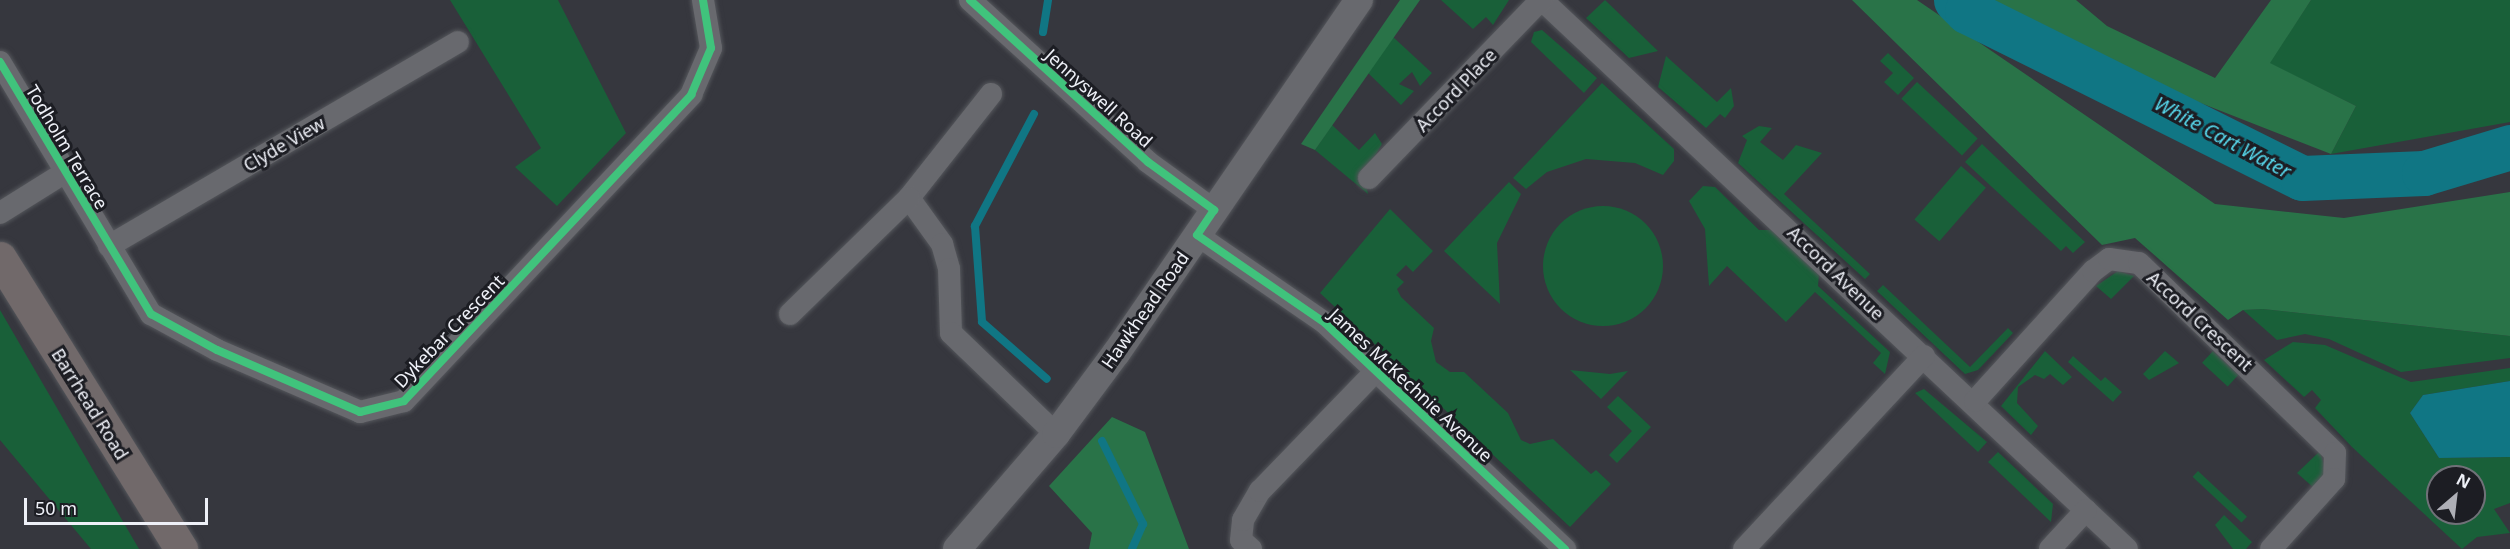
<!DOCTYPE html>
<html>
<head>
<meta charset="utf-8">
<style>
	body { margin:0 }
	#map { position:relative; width:2510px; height:549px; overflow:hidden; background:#36373e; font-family:"Noto Sans",sans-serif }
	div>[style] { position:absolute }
	.green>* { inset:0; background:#196039; transform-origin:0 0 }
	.round { border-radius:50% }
	.forest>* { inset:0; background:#297348 }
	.water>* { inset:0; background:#107684 }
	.stream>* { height:8px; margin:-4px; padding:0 4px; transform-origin:4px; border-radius:4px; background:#107684 }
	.river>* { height:45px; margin:-22.5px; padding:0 22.5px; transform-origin:22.5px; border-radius:22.5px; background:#107684 }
	.roads { filter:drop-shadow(0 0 2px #54565b) drop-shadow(0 0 2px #54565b) }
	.minor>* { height:22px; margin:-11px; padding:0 11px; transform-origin:11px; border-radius:11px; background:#68696e }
	.tertiary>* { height:28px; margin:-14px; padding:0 14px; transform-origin:14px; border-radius:14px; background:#68696e }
	.primary>* { height:33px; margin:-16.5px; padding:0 16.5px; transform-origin:16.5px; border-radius:16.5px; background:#71696a }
	.cycleway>* { height:8px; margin:-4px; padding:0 4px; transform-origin:4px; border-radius:4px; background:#40c37c }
	span { translate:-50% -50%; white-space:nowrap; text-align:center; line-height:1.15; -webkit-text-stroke:6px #1c1d23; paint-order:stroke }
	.street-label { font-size:18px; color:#eef0f7 }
	.water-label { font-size:20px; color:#57d7eb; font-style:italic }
	.north { position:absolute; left:2426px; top:465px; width:60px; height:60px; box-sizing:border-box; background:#1c1d23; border:2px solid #707178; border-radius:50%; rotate:28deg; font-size:16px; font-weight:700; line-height:24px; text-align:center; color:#eef0f7 }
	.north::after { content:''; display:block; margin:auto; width:21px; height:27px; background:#aeafb6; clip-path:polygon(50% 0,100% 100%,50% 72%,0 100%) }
	.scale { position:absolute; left:24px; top:498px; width:184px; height:27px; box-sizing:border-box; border:3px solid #eef0f7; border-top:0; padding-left:8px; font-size:18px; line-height:21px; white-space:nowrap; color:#eef0f7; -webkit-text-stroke:4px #1c1d23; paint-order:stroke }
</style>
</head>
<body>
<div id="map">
	<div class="green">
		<i style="clip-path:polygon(450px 0,558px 0,626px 133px,557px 206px,515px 167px,541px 148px)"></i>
		<i style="clip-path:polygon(1441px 0,1509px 0,1493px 25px,1486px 17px,1473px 29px)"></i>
		<i style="clip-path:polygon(1605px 0,1658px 51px,1629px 58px,1586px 18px)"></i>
		<i style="clip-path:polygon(2311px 0,2510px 0,2510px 122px,2331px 154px,2356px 106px,2269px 63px)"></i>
		<i style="clip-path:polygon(1542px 30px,1597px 78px,1584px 93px,1531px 42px,1534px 32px)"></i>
		<i style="clip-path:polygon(1392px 36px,1432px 73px,1420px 86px,1412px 72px,1399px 84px,1414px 91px,1401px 105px,1367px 72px)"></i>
		<i style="clip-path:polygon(1888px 53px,1914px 78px,1898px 95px,1884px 82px,1893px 73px,1880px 61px)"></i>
		<i style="clip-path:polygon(1666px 56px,1717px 102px,1731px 88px,1734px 106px,1725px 118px,1720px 114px,1706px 128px,1658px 87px)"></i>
		<i style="left:1917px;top:82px;width:83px;height:23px;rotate:43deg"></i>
		<i style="clip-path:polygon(1602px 83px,1674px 149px,1674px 161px,1663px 175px,1635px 163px,1586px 159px,1547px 172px,1526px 189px,1513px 178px)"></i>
		<i style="clip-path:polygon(1332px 125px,1359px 150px,1375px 133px,1382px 144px,1364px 175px,1368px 194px,1315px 150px)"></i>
		<i style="clip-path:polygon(1759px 126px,1772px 128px,1760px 142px,1783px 160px,1796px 145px,1822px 153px,1784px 194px,1870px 274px,1865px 279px,1738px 163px,1747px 140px,1742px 136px)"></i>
		<i style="clip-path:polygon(1982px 144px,2085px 242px,2073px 253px,2066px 246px,2061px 251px,1965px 162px)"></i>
		<i style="left:1961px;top:166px;width:33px;height:71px;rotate:41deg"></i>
		<i style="clip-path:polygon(1509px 182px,1521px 194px,1497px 243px,1500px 304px,1444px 251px)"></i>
		<i style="clip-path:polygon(1703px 186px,1715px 187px,1759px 230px,1774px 230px,1819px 275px,1818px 286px,1890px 352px,1885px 374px,1873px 363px,1881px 353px,1815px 292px,1786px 322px,1727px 266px,1709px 286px,1705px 229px,1689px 201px)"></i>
		<i class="round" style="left:1543px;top:206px;width:120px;height:120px"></i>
		<i style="clip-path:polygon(1390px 209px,1433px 251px,1413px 272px,1406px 265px,1396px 275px,1404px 282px,1397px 289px,1401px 297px,1434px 328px,1431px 341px,1436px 362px,1450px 372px,1464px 372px,1508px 413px,1521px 440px,1530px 444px,1553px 439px,1591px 474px,1596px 470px,1611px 484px,1570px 527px,1320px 293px)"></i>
		<i style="clip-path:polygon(2118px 271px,2134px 276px,2111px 299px,2096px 286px)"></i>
		<i style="clip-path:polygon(1883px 285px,1970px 367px,2008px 328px,2013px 333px,1978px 370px,1965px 374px,1877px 291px)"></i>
		<i style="clip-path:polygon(2263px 309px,2510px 336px,2510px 358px,2401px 372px,2329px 339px,2305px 334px,2277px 340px,2243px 310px)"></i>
		<i style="clip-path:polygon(0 310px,139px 549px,91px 549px,0 440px)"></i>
		<i style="clip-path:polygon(evenodd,2293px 342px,2325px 345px,2411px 382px,2510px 368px,2510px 381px,2423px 395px,2410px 413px,2439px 458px,2510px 457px,2510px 503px,2494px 509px,2510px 533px,2477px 537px,2462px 549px,2352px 447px,2315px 408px,2321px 400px,2312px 390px,2304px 397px,2264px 360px,2293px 342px,2438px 477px,2474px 477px,2474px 513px,2438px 513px,2438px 477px)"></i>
		<i style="clip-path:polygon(2045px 351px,2072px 377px,2063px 385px,2050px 374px,2044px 379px,2035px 375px,2018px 387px,2017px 403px,2038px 426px,2031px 435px,2001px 406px)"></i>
		<i style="clip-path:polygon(2165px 351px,2179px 363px,2149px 380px,2143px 374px)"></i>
		<i style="left:2213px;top:351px;width:35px;height:16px;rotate:43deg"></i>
		<i style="clip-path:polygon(2073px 356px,2101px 381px,2105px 377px,2122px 392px,2113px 402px,2068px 362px)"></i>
		<i style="clip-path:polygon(1570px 370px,1610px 374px,1628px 371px,1601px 399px)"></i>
		<i style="clip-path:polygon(1924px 389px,1987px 442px,1978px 452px,1915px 393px)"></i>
		<i style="clip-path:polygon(1618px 396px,1651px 427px,1617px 463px,1609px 455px,1632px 431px,1607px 407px)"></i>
		<i style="clip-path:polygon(2320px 451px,2326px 472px,2314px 488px,2297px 473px)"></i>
		<i style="clip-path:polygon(1998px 452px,2053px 504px,2051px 522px,1988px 462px)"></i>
		<i style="left:2198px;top:471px;width:67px;height:8px;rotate:43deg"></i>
		<i style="clip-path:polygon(2224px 515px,2252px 542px,2246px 549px,2233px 549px,2215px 525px)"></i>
	</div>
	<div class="forest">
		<i style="clip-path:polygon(1400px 0,1420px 0,1315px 150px,1301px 144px)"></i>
		<i style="clip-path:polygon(1852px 0,1917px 0,2215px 204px,2344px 218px,2510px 192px,2510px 336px,2263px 309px,2243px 310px,2228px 320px,2135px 238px,2102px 245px)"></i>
		<i style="clip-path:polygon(1990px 0,2076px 0,2107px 26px,2215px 78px,2271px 0,2311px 0,2270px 63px,2356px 106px,2331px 154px,2096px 62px)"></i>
		<i style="clip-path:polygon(1112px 417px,1145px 432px,1189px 549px,1089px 549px,1092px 533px,1049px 486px)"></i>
	</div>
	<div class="water">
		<i style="clip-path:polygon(2510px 381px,2510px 457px,2439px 458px,2410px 413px,2423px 395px)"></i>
	</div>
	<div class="stream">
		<i style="left:1043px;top:32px;width:32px;rotate:-81deg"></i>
		<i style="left:1034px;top:114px;width:127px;rotate:117.8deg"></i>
		<i style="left:975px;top:226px;width:96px;rotate:85.8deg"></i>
		<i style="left:982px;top:322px;width:86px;rotate:41.2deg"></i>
		<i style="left:1102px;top:441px;width:93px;rotate:63.7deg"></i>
		<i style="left:1143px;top:524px;width:27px;rotate:114deg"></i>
	</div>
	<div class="river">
		<i style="left:1956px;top:0;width:16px;rotate:45deg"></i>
		<i style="left:1967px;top:11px;width:374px;rotate:26.5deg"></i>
		<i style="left:2302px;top:178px;width:122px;rotate:-2.3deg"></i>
		<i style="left:2424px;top:173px;width:90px;rotate:-16.8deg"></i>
	</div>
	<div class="roads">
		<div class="minor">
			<i style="left:970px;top:0;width:241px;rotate:42.3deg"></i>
			<i style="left:1148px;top:162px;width:82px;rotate:36deg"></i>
			<i style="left:1542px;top:0;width:802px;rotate:43.18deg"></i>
			<i style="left:0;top:62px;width:294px;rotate:59.1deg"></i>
			<i style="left:151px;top:314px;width:75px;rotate:28.6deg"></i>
			<i style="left:217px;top:350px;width:156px;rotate:23.4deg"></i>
			<i style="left:360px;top:412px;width:45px;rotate:-14deg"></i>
			<i style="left:404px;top:401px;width:420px;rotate:-46.8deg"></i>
			<i style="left:691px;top:95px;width:51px;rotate:-66.9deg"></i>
			<i style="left:711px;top:48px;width:49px;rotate:-99.5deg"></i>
			<i style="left:991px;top:94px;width:132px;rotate:128.3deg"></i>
			<i style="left:909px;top:198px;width:57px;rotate:54.3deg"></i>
			<i style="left:942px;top:244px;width:26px;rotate:74deg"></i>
			<i style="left:949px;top:269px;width:64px;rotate:88.2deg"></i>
			<i style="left:951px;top:333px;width:146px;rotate:43.9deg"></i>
			<i style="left:1369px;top:178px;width:248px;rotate:-46deg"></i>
			<i style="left:0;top:213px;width:75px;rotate:-32deg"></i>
			<i style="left:1197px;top:235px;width:155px;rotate:34.5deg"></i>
			<i style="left:1325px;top:323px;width:330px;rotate:43.3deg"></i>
			<i style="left:109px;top:246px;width:404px;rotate:-30.3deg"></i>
			<i style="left:790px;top:314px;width:166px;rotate:-44.3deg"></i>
			<i style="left:1975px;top:401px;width:176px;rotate:-47.8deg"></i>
			<i style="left:2093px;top:271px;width:20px;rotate:-37deg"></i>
			<i style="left:2109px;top:259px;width:30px;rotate:8deg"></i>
			<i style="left:2139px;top:263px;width:273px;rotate:44.1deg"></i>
			<i style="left:2335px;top:453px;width:26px;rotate:92deg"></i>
			<i style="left:2334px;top:479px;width:94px;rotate:132deg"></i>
			<i style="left:1251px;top:549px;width:13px;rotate:-138deg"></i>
			<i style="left:1241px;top:540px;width:20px;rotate:-84deg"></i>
			<i style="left:1243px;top:520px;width:34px;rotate:-60deg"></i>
			<i style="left:1260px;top:491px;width:167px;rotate:-46deg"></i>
			<i style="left:1744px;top:549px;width:264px;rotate:-47deg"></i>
			<i style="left:2050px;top:549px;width:53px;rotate:-47.3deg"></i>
		</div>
		<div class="tertiary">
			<i style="left:957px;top:549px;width:152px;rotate:-49.3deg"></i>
			<i style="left:1056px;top:434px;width:102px;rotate:-53.4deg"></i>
			<i style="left:1117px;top:352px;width:427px;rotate:-55.5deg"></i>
		</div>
		<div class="primary">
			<i style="left:0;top:258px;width:343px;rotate:58.1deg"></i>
		</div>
	</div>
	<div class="cycleway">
		<i style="left:970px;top:0;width:241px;rotate:42.3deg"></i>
		<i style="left:1148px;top:162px;width:82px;rotate:36deg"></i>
		<i style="left:1214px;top:210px;width:30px;rotate:124deg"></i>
		<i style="left:1197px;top:235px;width:155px;rotate:34.5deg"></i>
		<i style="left:1325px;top:323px;width:330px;rotate:43.3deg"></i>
		<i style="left:0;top:62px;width:294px;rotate:59.1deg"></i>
		<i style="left:151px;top:314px;width:75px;rotate:28.6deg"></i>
		<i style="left:217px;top:350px;width:156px;rotate:23.4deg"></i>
		<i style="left:360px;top:412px;width:45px;rotate:-14deg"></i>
		<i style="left:404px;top:401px;width:420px;rotate:-46.8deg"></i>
		<i style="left:691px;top:95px;width:51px;rotate:-66.9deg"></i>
		<i style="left:711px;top:48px;width:49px;rotate:-99.5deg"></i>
	</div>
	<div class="street-label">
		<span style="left:1456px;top:90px;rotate:-46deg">Accord Place</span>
		<span style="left:1099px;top:98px;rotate:42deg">Jennyswell Road</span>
		<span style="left:284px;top:144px;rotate:-30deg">Clyde View</span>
		<span style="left:67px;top:147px;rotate:59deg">Todholm Terrace</span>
		<span style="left:1836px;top:273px;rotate:44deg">Accord Avenue</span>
		<span style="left:1145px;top:310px;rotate:-55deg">Hawkhead Road</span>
		<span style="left:2200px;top:321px;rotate:43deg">Accord Crescent</span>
		<span style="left:449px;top:331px;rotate:-46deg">Dykebar Crescent</span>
		<span style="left:1411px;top:385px;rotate:43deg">James McKechnie Avenue</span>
		<span style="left:90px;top:404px;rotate:58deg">Barrhead Road</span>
	</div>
	<div class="water-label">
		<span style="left:2223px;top:137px;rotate:28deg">White Cart Water</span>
	</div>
	<div class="north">N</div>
	<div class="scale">50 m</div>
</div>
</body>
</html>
